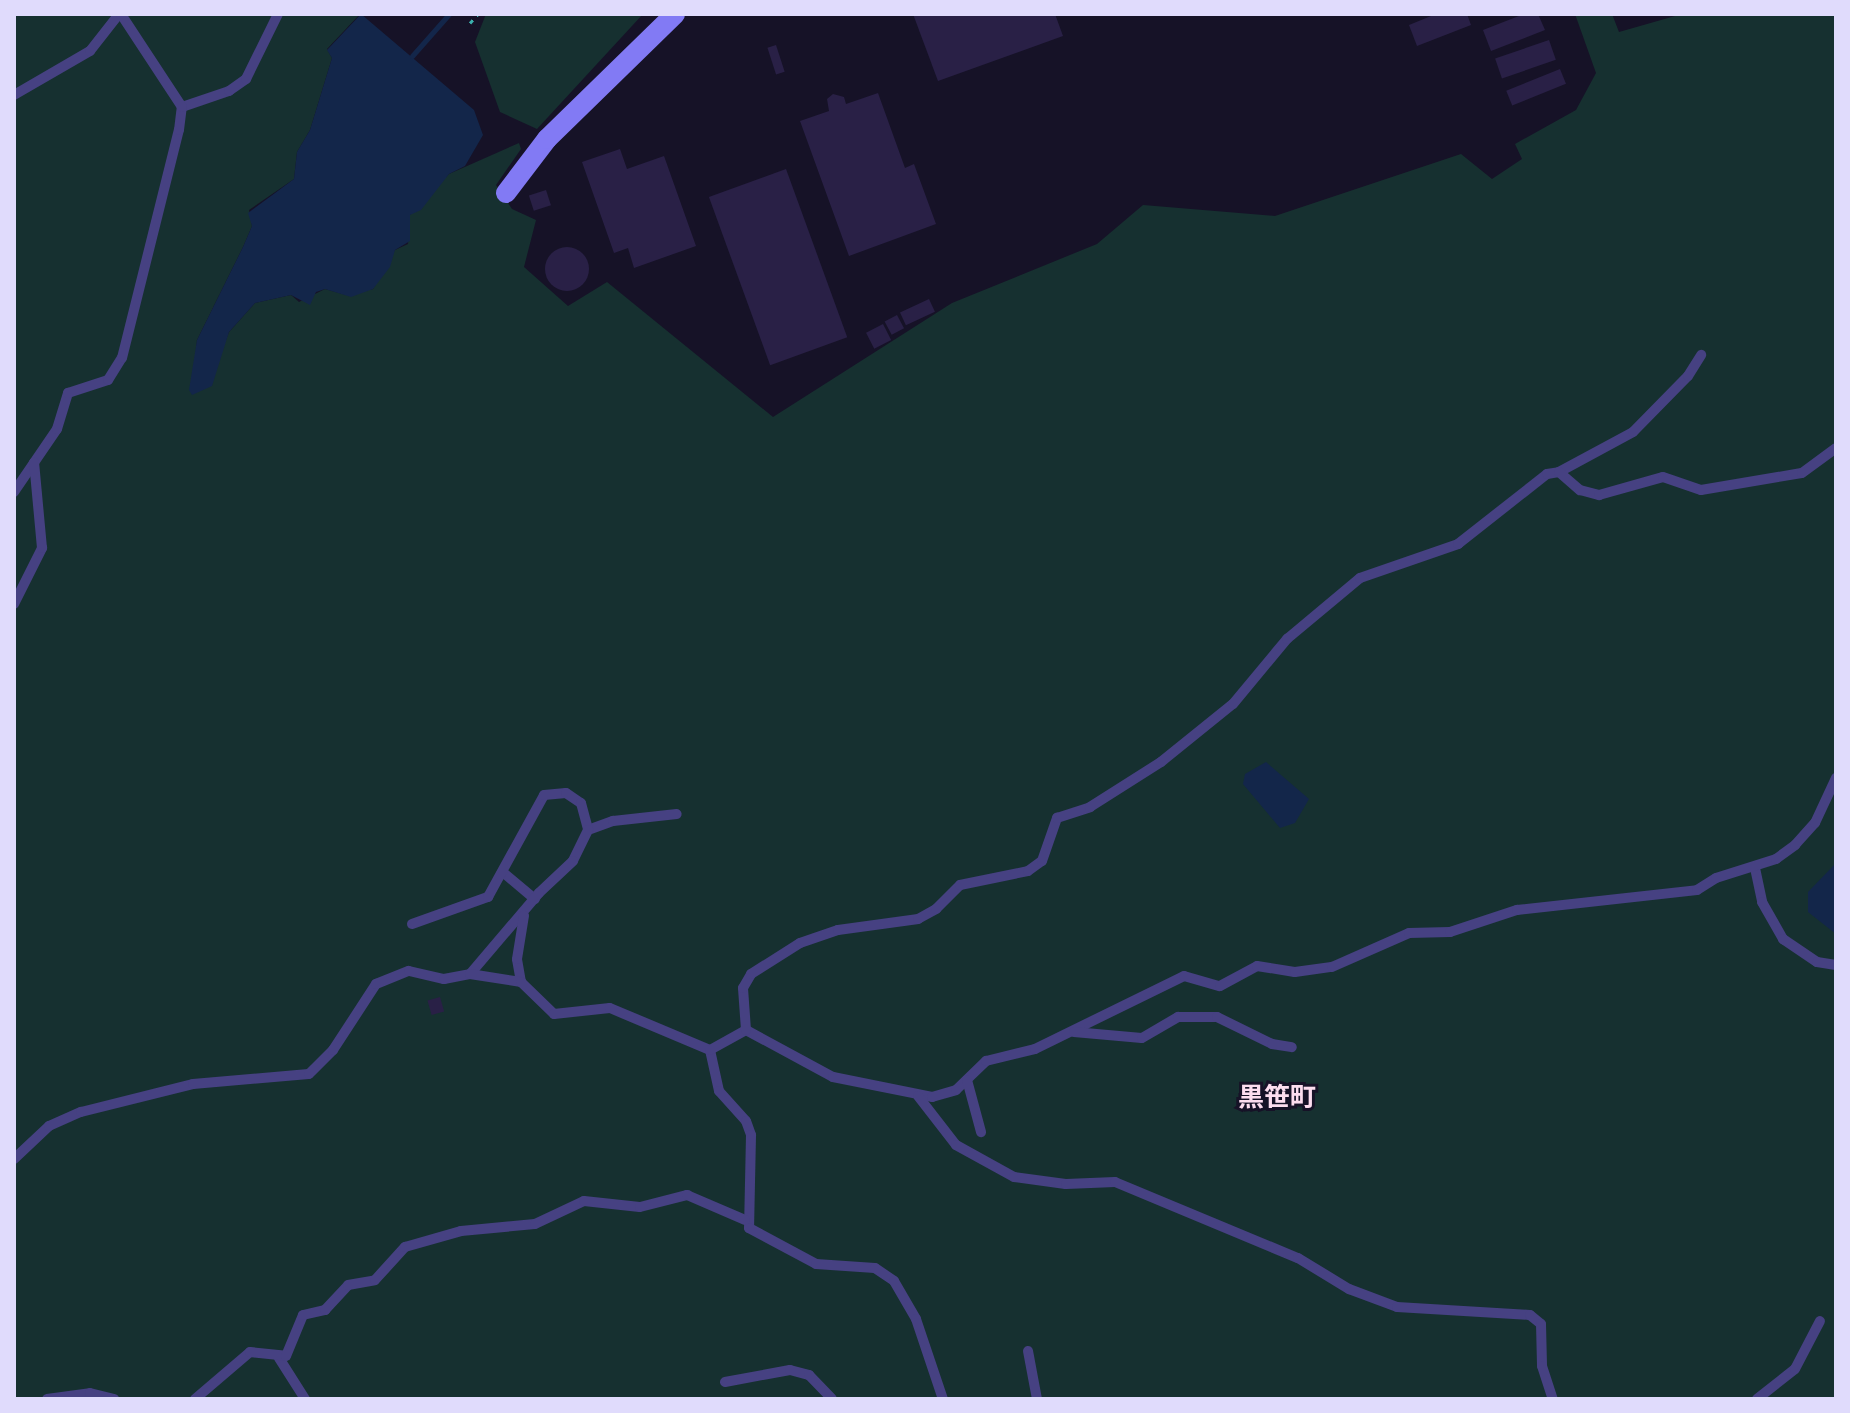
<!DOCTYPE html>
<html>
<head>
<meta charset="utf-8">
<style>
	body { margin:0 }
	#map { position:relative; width:1850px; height:1413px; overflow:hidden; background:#161227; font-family:"Noto Sans","Noto Sans JP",sans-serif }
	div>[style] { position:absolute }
	.green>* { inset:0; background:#163030 }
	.water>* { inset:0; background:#13264a }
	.stream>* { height:5px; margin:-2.5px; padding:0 2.5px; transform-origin:2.5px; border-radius:2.5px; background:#13264a }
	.building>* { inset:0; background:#292046; transform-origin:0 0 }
	.round { border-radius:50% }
	.path>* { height:3px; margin-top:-1.5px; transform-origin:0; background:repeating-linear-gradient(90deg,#3bb0ad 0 4px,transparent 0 10px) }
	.lane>* { height:10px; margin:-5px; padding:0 5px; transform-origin:5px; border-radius:5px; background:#464182 }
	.secondary>* { height:20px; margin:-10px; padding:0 10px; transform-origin:10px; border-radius:10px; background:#827af4 }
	span { translate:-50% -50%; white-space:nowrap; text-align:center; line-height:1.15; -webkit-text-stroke:6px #161227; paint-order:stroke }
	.quarter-label { font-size:26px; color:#fcddef; font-weight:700 }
	.frame { position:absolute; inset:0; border:16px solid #e0dbfc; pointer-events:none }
</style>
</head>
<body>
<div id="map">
	<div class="green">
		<i style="clip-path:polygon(14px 14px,360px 14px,327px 49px,332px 58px,310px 130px,297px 152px,294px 179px,249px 210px,252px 226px,243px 247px,197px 340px,196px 350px,214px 372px,229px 332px,255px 303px,291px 295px,299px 302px,325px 289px,346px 295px,373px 289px,395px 250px,408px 244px,410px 215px,449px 174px,519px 143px,521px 149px,496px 185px,512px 209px,536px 220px,524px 267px,568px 306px,607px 282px,773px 417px,952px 303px,1097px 244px,1143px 205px,1275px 216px,1461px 154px,1492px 179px,1522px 159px,1515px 144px,1576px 110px,1596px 73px,1575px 14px,1612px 14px,1619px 32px,1682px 14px,1836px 14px,1836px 1399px,14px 1399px)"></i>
		<i style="clip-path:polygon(486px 14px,643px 14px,537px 129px,500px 112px,475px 42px)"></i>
	</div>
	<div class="water">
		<i style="clip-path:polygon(361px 14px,474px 110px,483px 135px,465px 166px,449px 174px,421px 210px,410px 215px,410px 241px,395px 250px,390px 267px,373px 289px,351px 297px,325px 289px,316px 292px,310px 305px,291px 295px,255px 303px,229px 332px,212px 386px,192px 395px,189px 390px,197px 340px,243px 247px,252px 226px,248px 213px,294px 179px,297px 152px,310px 130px,332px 58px,327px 50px)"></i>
		<i style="clip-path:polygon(1266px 762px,1309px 799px,1295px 823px,1280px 828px,1243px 784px,1245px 774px)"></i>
		<i style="clip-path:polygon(1836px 863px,1836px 934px,1808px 912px,1808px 892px)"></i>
	</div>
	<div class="stream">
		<i style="left:412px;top:56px;width:56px;rotate:-48.6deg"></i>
	</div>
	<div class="building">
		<i style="clip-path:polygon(913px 14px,1055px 14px,1063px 36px,938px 81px)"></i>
		<i style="clip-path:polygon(1436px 14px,1467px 14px,1471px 25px,1417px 46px,1409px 25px)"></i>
		<i style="clip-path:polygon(1524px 14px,1538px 14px,1545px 30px,1491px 51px,1483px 30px)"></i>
		<i style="left:1549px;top:40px;width:21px;height:57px;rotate:71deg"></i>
		<i style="left:776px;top:45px;width:28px;height:9px;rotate:72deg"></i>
		<i style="left:1560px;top:69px;width:16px;height:58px;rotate:68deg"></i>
		<i style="clip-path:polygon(878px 93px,905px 168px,914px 164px,936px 224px,849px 256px,800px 121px,829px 111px,827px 99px,833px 94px,844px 97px,846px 104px)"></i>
		<i style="clip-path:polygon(620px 149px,627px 169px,664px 156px,696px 246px,634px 268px,628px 248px,614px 253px,582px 162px)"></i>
		<i style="left:786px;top:169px;width:179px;height:82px;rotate:70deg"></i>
		<i style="left:546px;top:190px;width:16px;height:18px;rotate:72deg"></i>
		<i class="round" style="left:545px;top:247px;width:44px;height:44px"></i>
		<i style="left:929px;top:299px;width:14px;height:32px;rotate:65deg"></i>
		<i style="left:897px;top:315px;width:15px;height:14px;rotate:62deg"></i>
		<i style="left:883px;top:324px;width:18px;height:19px;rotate:63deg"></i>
		<i style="left:440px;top:997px;width:15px;height:13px;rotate:74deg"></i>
	</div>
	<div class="path">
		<i style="left:470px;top:23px;width:12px;rotate:-48deg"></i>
	</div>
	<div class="lane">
		<i style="left:14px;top:95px;width:88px;rotate:-30.1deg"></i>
		<i style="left:90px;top:51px;width:47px;rotate:-51.9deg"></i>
		<i style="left:182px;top:107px;width:50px;rotate:-18.8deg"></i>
		<i style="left:229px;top:91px;width:21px;rotate:-35deg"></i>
		<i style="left:246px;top:79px;width:72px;rotate:-63.8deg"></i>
		<i style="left:1559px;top:472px;width:84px;rotate:-28.4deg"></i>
		<i style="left:1633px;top:432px;width:78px;rotate:-45.5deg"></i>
		<i style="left:1688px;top:376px;width:25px;rotate:-58deg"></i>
		<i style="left:14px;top:492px;width:76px;rotate:-55.7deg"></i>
		<i style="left:57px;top:429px;width:38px;rotate:-73deg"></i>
		<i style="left:68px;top:393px;width:42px;rotate:-18deg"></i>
		<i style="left:108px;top:380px;width:26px;rotate:-58deg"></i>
		<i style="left:122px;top:358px;width:235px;rotate:-76deg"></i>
		<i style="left:179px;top:130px;width:23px;rotate:-83deg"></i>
		<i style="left:182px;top:107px;width:111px;rotate:-123.3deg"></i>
		<i style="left:14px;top:604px;width:63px;rotate:-63.4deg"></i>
		<i style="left:42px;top:548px;width:86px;rotate:-95.3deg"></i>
		<i style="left:588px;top:830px;width:27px;rotate:-20deg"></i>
		<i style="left:613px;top:821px;width:64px;rotate:-6.2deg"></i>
		<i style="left:1755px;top:868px;width:35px;rotate:78deg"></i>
		<i style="left:1762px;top:902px;width:43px;rotate:60.4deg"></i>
		<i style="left:1783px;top:939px;width:41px;rotate:34.1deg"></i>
		<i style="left:1817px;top:962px;width:19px;rotate:9deg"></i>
		<i style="left:505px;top:874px;width:39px;rotate:40deg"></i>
		<i style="left:412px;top:924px;width:81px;rotate:-19.6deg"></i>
		<i style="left:488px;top:897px;width:116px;rotate:-61.2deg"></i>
		<i style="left:544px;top:795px;width:22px;rotate:-5deg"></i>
		<i style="left:566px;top:793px;width:18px;rotate:34deg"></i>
		<i style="left:581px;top:803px;width:28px;rotate:75deg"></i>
		<i style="left:588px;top:830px;width:34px;rotate:116deg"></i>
		<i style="left:573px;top:861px;width:47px;rotate:136.7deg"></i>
		<i style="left:539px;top:893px;width:106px;rotate:130.4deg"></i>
		<i style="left:521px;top:982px;width:23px;rotate:-100deg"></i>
		<i style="left:517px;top:959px;width:44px;rotate:-80.8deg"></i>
		<i style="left:746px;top:1030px;width:99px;rotate:28.4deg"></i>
		<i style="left:833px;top:1077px;width:101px;rotate:11.4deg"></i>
		<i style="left:932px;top:1097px;width:25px;rotate:-16deg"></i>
		<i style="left:956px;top:1090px;width:42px;rotate:-44deg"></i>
		<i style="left:986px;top:1061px;width:50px;rotate:-13.8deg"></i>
		<i style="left:1035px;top:1049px;width:166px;rotate:-26.1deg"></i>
		<i style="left:1184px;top:976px;width:37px;rotate:16deg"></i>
		<i style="left:1220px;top:986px;width:42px;rotate:-28.4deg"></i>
		<i style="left:1257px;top:966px;width:38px;rotate:9deg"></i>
		<i style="left:1295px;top:972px;width:37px;rotate:-8deg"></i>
		<i style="left:1332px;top:967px;width:84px;rotate:-23.8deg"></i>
		<i style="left:1409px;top:933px;width:41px;rotate:-1.4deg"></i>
		<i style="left:1450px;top:932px;width:71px;rotate:-18.2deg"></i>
		<i style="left:1517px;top:910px;width:181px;rotate:-6.3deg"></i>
		<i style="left:1697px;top:890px;width:22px;rotate:-32deg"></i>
		<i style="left:1716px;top:878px;width:63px;rotate:-17.6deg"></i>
		<i style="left:1776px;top:859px;width:24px;rotate:-36deg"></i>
		<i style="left:1795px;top:845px;width:30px;rotate:-48deg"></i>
		<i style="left:1815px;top:823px;width:50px;rotate:-65deg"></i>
		<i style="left:1074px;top:1032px;width:68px;rotate:5deg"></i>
		<i style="left:1142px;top:1038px;width:42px;rotate:-30.3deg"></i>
		<i style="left:1178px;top:1017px;width:39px"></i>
		<i style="left:1217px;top:1017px;width:61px;rotate:26.1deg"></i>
		<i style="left:1272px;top:1044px;width:20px;rotate:9deg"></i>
		<i style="left:710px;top:1050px;width:42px;rotate:77.6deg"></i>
		<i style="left:719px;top:1091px;width:40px;rotate:48deg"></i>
		<i style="left:746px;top:1121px;width:15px;rotate:70deg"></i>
		<i style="left:751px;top:1135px;width:93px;rotate:91.2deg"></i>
		<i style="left:749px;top:1228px;width:76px;rotate:28.2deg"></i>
		<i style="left:816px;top:1264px;width:59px;rotate:3.9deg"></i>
		<i style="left:875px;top:1268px;width:23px;rotate:34deg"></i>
		<i style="left:894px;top:1281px;width:44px;rotate:59.9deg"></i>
		<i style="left:916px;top:1319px;width:84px;rotate:71.4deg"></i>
		<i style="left:967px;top:1080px;width:54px;rotate:74.9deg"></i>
		<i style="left:918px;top:1096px;width:62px;rotate:52.2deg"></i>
		<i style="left:956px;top:1145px;width:66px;rotate:28.9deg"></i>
		<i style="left:1014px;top:1177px;width:52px;rotate:7.7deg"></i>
		<i style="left:1066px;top:1184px;width:49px;rotate:-2.3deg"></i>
		<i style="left:1115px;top:1182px;width:198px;rotate:22.6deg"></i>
		<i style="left:1298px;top:1258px;width:60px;rotate:31.3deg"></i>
		<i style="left:1349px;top:1289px;width:51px;rotate:20.6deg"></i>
		<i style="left:1397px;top:1307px;width:133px;rotate:3.4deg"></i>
		<i style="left:1530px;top:1315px;width:14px;rotate:39deg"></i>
		<i style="left:1541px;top:1324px;width:42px;rotate:88.6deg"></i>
		<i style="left:1542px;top:1366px;width:35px;rotate:72deg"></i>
		<i style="left:14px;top:1159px;width:48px;rotate:-43.3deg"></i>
		<i style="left:49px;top:1126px;width:35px;rotate:-24deg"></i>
		<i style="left:81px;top:1112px;width:115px;rotate:-14deg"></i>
		<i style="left:193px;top:1084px;width:116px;rotate:-4.9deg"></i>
		<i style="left:309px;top:1074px;width:34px;rotate:-45deg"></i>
		<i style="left:333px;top:1050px;width:79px;rotate:-56.9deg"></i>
		<i style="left:376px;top:984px;width:35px;rotate:-22deg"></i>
		<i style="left:409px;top:971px;width:36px;rotate:13deg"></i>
		<i style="left:444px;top:979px;width:26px;rotate:-11deg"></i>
		<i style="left:470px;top:974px;width:52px;rotate:8.9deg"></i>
		<i style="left:521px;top:982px;width:46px;rotate:44.1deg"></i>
		<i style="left:554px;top:1014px;width:56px;rotate:-6.1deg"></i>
		<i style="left:610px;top:1008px;width:108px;rotate:22.8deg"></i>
		<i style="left:710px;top:1050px;width:41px;rotate:-29.1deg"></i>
		<i style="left:746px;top:1030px;width:42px;rotate:-94.1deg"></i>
		<i style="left:743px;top:988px;width:16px;rotate:-60deg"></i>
		<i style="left:751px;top:974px;width:58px;rotate:-32.3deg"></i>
		<i style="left:800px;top:943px;width:40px;rotate:-18.9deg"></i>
		<i style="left:838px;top:930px;width:81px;rotate:-7.8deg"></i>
		<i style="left:918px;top:919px;width:21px;rotate:-29deg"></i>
		<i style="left:936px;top:909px;width:34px;rotate:-45deg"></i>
		<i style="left:960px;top:885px;width:69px;rotate:-11.6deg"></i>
		<i style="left:1028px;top:871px;width:17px;rotate:-36deg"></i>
		<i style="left:1042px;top:861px;width:46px;rotate:-70.8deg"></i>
		<i style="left:1057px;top:818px;width:35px;rotate:-18deg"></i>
		<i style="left:1090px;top:807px;width:84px;rotate:-32.4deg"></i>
		<i style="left:1161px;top:762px;width:92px;rotate:-38.9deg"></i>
		<i style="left:1233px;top:704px;width:85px;rotate:-50.3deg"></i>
		<i style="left:1287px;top:639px;width:95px;rotate:-39.9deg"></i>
		<i style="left:1360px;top:578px;width:104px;rotate:-19.1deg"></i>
		<i style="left:1458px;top:544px;width:113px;rotate:-38.2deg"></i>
		<i style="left:1547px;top:474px;width:12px;rotate:-9deg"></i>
		<i style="left:1559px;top:472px;width:28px;rotate:41deg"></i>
		<i style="left:1580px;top:490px;width:20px;rotate:15deg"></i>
		<i style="left:1599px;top:495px;width:66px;rotate:-15.7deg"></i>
		<i style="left:1663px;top:477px;width:40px;rotate:18.9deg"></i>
		<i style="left:1701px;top:490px;width:102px;rotate:-9.6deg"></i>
		<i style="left:1802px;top:473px;width:42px;rotate:-36.3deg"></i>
		<i style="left:1028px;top:1351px;width:49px;rotate:79.4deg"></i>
		<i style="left:279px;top:1358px;width:49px;rotate:57.6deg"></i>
		<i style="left:725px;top:1382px;width:66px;rotate:-10.5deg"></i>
		<i style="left:790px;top:1370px;width:20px;rotate:15deg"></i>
		<i style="left:809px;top:1375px;width:33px;rotate:46deg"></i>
		<i style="left:47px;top:1399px;width:43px;rotate:-7.9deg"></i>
		<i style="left:90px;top:1393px;width:25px;rotate:14deg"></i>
		<i style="left:195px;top:1399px;width:72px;rotate:-40.5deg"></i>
		<i style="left:250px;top:1352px;width:36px;rotate:6deg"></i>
		<i style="left:286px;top:1356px;width:44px;rotate:-67.5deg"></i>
		<i style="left:303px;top:1315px;width:23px;rotate:-13deg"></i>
		<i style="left:325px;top:1310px;width:34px;rotate:-47deg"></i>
		<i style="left:348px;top:1285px;width:27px;rotate:-10deg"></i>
		<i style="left:375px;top:1280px;width:45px;rotate:-47.7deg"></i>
		<i style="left:405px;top:1247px;width:58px;rotate:-15.9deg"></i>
		<i style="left:461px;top:1231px;width:74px;rotate:-5.4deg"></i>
		<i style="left:535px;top:1224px;width:54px;rotate:-25.1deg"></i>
		<i style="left:584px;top:1201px;width:56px;rotate:6.1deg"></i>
		<i style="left:640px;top:1207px;width:49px;rotate:-14.3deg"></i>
		<i style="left:687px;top:1195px;width:63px;rotate:23.3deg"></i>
		<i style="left:1757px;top:1399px;width:48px;rotate:-38.3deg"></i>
		<i style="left:1795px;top:1369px;width:54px;rotate:-62.5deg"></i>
	</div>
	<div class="secondary">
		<i style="left:506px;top:193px;width:68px;rotate:-52.8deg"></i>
		<i style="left:547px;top:139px;width:179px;rotate:-44.3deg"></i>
	</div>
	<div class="quarter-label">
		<span style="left:1277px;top:1097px">黒笹町</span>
	</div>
	<div class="frame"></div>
</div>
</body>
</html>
